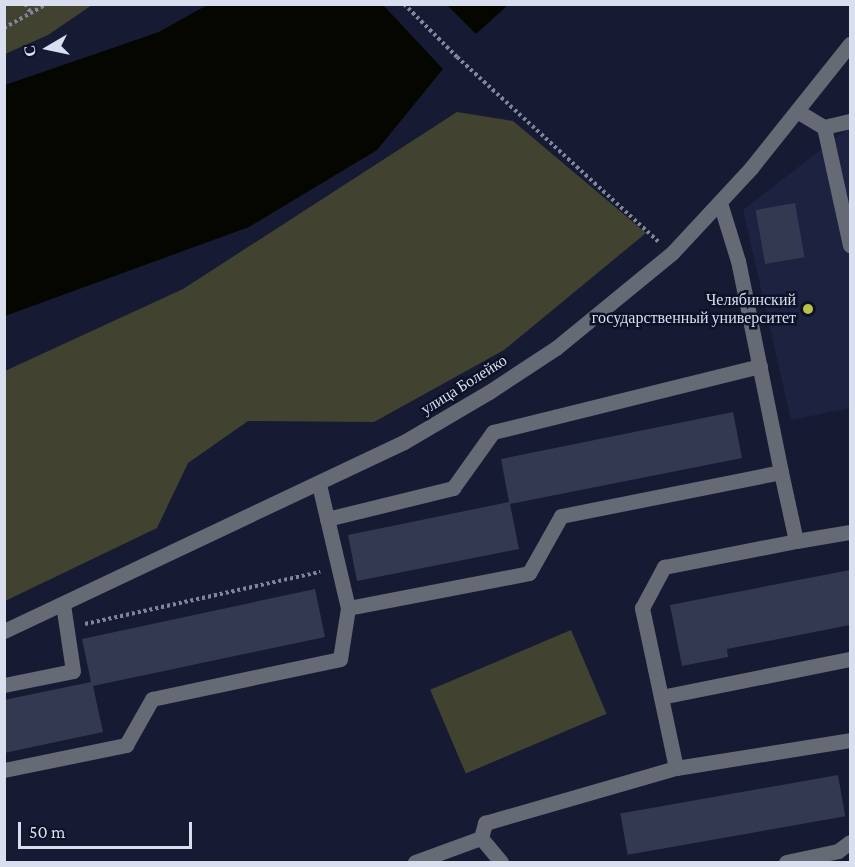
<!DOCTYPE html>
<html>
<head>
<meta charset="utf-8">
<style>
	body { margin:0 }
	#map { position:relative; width:855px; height:867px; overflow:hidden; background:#161b33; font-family:"Crimson Pro",serif }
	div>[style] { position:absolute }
	.built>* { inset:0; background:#1c2240 }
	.green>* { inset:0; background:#414330; transform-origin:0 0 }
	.water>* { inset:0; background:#060600 }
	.building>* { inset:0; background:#333951; transform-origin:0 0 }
	.path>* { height:4px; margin-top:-2px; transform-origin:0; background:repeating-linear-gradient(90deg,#808599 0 3px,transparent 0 6px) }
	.minor>* { height:15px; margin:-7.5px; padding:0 7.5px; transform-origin:7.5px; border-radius:7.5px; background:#666a75 }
	.dots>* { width:16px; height:16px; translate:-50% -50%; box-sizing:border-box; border:3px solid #0e1228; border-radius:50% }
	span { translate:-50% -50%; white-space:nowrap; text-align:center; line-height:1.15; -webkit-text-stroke:5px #0e1228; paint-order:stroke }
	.poi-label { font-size:16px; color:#dadfef }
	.right { translate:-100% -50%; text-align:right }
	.street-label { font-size:16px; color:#dadfef }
	.frame { position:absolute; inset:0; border:6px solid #dadfef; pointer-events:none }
	.north { position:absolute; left:18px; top:18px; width:60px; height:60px; -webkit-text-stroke:4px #0e1228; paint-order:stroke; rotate:261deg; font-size:16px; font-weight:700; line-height:24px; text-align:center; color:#dadfef }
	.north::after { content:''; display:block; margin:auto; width:21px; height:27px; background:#dadfef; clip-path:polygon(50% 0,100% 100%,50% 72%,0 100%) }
	.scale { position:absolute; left:18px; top:822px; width:174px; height:27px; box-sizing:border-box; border:3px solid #dadfef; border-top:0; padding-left:8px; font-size:18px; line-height:21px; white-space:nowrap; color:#dadfef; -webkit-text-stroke:4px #0e1228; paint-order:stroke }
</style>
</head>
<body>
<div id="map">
	<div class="built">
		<i style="clip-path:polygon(850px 127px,850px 408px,791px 420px,743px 210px)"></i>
	</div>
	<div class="green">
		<i style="clip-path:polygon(5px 4px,92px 4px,92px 5px,48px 35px,5px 54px)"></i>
		<i style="clip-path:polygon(457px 112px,513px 121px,646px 233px,504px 350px,374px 422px,248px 421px,188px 463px,157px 528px,5px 601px,5px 371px,183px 289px)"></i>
		<i style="left:571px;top:630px;width:91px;height:153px;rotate:67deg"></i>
	</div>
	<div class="water">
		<i style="clip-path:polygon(209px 4px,383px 5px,443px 69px,377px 150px,249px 227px,5px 316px,5px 85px,159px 32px)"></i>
		<i style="clip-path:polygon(447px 5px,508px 5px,476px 34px)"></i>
	</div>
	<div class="building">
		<i style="left:795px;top:203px;width:55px;height:40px;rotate:80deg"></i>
		<i style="clip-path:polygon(733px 412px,742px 458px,510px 504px,519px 549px,357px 581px,348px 535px,509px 502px,501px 459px)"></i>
		<i style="clip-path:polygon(850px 570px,850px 625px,727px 649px,728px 657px,682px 666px,670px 605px)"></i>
		<i style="clip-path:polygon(315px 589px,325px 637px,93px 686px,103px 732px,4px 753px,4px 700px,91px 682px,82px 639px)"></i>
		<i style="left:838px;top:775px;width:42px;height:221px;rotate:80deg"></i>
	</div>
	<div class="path">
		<i style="left:25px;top:4px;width:11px;rotate:56deg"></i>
		<i style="left:404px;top:4px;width:75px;rotate:45deg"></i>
		<i style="left:457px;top:57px;width:273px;rotate:42.5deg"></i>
		<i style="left:4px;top:28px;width:49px;rotate:-29.2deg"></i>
		<i style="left:85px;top:624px;width:241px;rotate:-12.5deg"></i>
	</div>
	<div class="minor">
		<i style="left:797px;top:111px;width:31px;rotate:31deg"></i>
		<i style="left:824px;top:127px;width:121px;rotate:77.6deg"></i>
		<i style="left:824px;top:127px;width:27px;rotate:-13deg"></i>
		<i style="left:327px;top:519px;width:130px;rotate:-13.8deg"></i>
		<i style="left:453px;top:488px;width:69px;rotate:-54.5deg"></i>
		<i style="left:493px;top:432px;width:275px;rotate:-13.9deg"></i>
		<i style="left:796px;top:541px;width:55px;rotate:-9.5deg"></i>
		<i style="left:348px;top:608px;width:184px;rotate:-10.9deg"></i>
		<i style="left:529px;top:573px;width:65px;rotate:-60.7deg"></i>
		<i style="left:561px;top:516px;width:224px;rotate:-11.3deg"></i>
		<i style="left:781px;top:472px;width:215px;rotate:-101.5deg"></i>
		<i style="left:738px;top:261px;width:61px;rotate:-107.2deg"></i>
		<i style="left:4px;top:631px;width:442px;rotate:-25.3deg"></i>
		<i style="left:404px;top:442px;width:99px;rotate:-30.5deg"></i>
		<i style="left:489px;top:392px;width:80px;rotate:-33.3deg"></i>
		<i style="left:556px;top:348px;width:150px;rotate:-39.3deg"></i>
		<i style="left:672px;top:253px;width:116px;rotate:-47.1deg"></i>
		<i style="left:751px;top:168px;width:159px;rotate:-51.4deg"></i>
		<i style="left:4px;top:685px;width:70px;rotate:-11.5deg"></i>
		<i style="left:73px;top:671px;width:68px;rotate:-98.5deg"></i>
		<i style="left:661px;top:697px;width:193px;rotate:-11.4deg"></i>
		<i style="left:676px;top:768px;width:164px;rotate:-102deg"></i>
		<i style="left:642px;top:608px;width:47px;rotate:-61.8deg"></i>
		<i style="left:664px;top:567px;width:135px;rotate:-11.1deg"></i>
		<i style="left:796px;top:541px;width:71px;rotate:-102.3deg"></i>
		<i style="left:4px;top:770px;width:125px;rotate:-11.6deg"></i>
		<i style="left:126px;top:745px;width:53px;rotate:-60.5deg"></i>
		<i style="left:152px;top:699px;width:192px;rotate:-12deg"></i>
		<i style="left:340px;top:659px;width:52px;rotate:-81.1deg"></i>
		<i style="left:348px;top:608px;width:127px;rotate:-103.2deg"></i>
		<i style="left:481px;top:838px;width:16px;rotate:-75deg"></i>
		<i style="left:485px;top:823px;width:199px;rotate:-16.1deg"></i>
		<i style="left:676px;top:768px;width:176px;rotate:-9.1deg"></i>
		<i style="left:415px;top:862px;width:70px;rotate:-20deg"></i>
		<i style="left:481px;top:838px;width:31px;rotate:50deg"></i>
		<i style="left:786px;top:862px;width:53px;rotate:-11.9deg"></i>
		<i style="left:838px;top:851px;width:15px;rotate:-37deg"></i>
	</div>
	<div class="dots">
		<i style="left:808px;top:309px;background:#b9c146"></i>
	</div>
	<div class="poi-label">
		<span class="right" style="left:796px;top:309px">Челябинский<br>государственный университет</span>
	</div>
	<div class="street-label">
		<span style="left:464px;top:385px;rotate:-32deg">улица Болейко</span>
	</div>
	<div class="frame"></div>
	<div class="north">С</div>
	<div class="scale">50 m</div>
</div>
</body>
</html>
